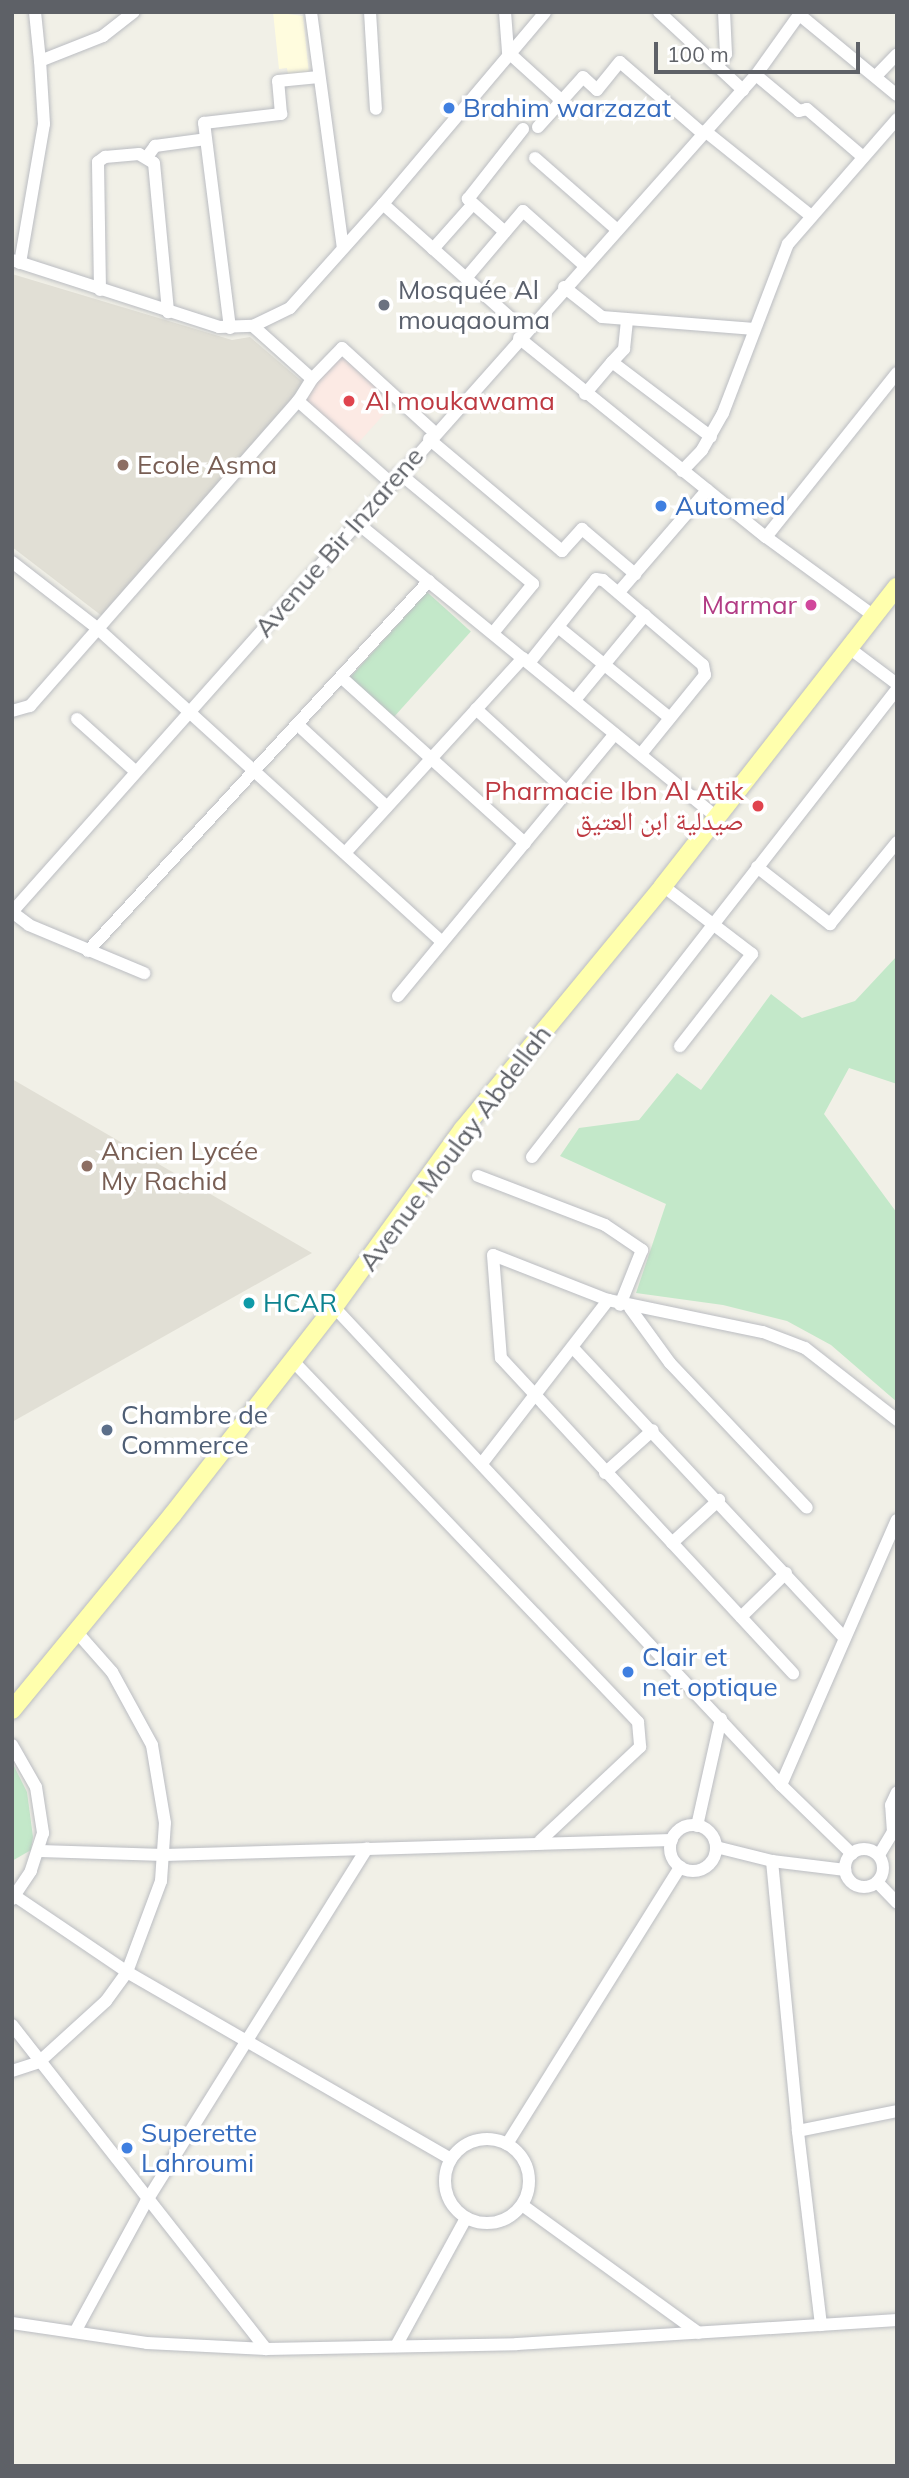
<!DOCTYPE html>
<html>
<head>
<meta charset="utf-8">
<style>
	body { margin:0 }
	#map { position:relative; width:909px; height:2478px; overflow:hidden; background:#f1f0e7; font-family:Mulish,"Noto Naskh Arabic",sans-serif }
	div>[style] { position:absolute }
	.commercial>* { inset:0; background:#fffcde }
	.education>* { inset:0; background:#e1dfd5 }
	.medical>* { inset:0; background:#fceae4; transform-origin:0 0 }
	.green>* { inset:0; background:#c3e8c9; transform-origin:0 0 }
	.roads { filter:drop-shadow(0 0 2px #bbbdc2) drop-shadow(0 0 2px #bbbdc2) }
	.minor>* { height:12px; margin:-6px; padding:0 6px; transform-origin:6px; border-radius:6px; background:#fff }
	.minor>.ring { margin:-6px; padding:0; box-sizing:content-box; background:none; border:12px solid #fff; border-radius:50% }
	.primary>* { height:18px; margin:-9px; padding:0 9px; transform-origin:9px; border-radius:9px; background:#ffffad }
	.dots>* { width:19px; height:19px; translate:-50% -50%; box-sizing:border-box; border:4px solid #fff; border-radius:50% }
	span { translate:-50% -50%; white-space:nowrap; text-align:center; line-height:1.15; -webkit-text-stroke:7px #fff; paint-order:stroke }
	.shop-label { font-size:26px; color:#366cbe }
	.left { translate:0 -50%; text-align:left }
	.worship-label { font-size:26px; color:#5b616d }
	.health-label { font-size:26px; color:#be3a42 }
	.right { translate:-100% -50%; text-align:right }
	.education-label { font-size:26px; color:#785e54 }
	.street-label { font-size:26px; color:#5e6167 }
	.hotel-label { font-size:26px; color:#b23c85 }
	.culture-label { font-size:26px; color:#0d838f }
	.service-label { font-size:26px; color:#4e5e75 }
	.frame { position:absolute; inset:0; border:14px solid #5e6167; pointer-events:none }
	.scale { position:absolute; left:654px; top:42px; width:206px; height:32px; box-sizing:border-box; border:4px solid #5e6167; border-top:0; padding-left:9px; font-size:21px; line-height:24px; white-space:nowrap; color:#5e6167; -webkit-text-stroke:5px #fff; paint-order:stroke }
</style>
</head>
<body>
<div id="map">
	<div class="commercial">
		<i style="clip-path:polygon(273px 12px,303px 16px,309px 74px,288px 76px,287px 68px,279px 69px)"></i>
	</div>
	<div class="education">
		<i style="clip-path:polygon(12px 274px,232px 340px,250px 337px,305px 384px,102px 616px,12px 547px)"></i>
		<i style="clip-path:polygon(12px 1079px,312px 1253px,12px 1422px)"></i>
	</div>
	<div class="medical">
		<i style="left:341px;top:356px;width:71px;height:57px;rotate:42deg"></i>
	</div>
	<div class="green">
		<i style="left:427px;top:592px;width:59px;height:115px;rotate:42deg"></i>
		<i style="clip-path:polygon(897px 956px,897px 1084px,849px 1068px,824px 1114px,897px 1213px,897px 1402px,831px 1345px,787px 1321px,723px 1305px,636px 1293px,666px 1204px,560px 1156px,579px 1128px,639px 1120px,677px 1073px,701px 1090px,771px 994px,802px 1018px,855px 1001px)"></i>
		<i style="clip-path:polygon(12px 1762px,27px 1792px,33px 1837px,31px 1850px,12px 1861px)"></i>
	</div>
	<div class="roads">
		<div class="minor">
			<i style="left:35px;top:12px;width:49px;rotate:84.2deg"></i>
			<i style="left:311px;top:12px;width:238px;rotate:82.3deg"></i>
			<i style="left:370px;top:12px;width:97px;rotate:86.5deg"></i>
			<i style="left:505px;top:12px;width:40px;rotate:85.7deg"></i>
			<i style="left:508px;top:52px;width:73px;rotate:42.2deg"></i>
			<i style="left:659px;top:12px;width:115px;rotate:42.9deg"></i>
			<i style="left:801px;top:16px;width:124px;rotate:39.5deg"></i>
			<i style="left:717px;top:66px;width:15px;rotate:-53deg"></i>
			<i style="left:726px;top:54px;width:42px;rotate:-92.7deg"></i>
			<i style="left:756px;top:75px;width:56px;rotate:39.9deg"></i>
			<i style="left:799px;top:111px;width:8px;rotate:-14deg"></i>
			<i style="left:807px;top:109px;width:74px;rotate:40.6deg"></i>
			<i style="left:876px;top:76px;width:30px;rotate:-46deg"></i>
			<i style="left:538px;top:127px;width:67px;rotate:-48deg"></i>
			<i style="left:583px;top:77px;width:19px;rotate:43deg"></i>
			<i style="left:597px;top:90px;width:36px;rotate:-51deg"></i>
			<i style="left:620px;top:62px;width:110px;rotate:40.9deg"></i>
			<i style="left:705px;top:131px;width:136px;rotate:38.7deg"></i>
			<i style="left:147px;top:157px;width:14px;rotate:-54deg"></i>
			<i style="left:155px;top:146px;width:51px;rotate:-7.8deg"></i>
			<i style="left:535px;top:158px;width:108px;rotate:41.2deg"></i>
			<i style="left:383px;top:204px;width:251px;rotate:-49.8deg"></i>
			<i style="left:505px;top:232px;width:50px;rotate:-138.3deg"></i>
			<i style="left:468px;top:199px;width:89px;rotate:-51.8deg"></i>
			<i style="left:433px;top:249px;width:60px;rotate:-48.4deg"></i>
			<i style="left:12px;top:260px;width:218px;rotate:17.9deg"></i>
			<i style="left:219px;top:327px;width:34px;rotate:-2deg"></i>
			<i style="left:253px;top:326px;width:41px;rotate:-25.9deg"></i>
			<i style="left:290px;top:308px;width:140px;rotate:-48.2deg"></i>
			<i style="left:383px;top:204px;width:191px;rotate:41.8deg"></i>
			<i style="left:20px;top:263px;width:141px;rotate:-80.2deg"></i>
			<i style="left:44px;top:124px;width:63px;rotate:-93.6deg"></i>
			<i style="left:40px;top:61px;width:68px;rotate:-21.6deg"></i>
			<i style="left:103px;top:36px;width:39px;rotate:-38deg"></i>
			<i style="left:466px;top:278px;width:88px;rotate:-49.6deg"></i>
			<i style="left:523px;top:211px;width:81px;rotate:41.5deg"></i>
			<i style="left:564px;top:287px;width:48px;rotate:38.3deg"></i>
			<i style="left:602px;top:317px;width:153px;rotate:4.5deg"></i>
			<i style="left:100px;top:290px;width:128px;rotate:-90.9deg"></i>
			<i style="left:98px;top:162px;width:9px;rotate:-36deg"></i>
			<i style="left:105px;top:157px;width:34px;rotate:-5deg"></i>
			<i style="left:139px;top:154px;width:17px;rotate:31deg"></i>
			<i style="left:154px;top:163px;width:150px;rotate:84.6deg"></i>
			<i style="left:253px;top:326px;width:79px;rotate:41.9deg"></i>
			<i style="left:312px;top:379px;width:26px;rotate:122deg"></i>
			<i style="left:230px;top:328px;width:207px;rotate:-97.2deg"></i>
			<i style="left:204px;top:123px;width:78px;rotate:-6.7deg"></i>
			<i style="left:281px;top:114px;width:33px;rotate:-95deg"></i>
			<i style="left:278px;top:81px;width:41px;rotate:-5.6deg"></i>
			<i style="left:519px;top:338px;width:317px;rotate:38.9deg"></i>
			<i style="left:766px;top:537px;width:134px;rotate:36.2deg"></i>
			<i style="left:612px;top:362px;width:18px;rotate:-47deg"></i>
			<i style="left:624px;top:349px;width:29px;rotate:-84deg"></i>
			<i style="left:312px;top:379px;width:43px;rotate:-45.9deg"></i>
			<i style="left:342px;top:348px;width:126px;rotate:42.4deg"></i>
			<i style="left:585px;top:394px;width:42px;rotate:-49.8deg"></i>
			<i style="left:612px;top:362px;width:124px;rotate:37.1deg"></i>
			<i style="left:429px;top:439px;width:174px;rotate:40.1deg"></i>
			<i style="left:562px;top:551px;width:30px;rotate:-48deg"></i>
			<i style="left:582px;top:529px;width:70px;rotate:40.3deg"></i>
			<i style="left:682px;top:471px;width:29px;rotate:-46deg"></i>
			<i style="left:702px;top:450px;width:43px;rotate:-60.4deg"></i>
			<i style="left:723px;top:413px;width:181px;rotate:-69deg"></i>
			<i style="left:788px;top:244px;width:166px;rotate:-48.9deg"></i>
			<i style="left:399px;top:473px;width:174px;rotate:39.6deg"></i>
			<i style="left:533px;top:584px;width:63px;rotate:129.2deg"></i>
			<i style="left:356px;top:522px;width:466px;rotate:39.3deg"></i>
			<i style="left:766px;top:537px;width:210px;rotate:-51.4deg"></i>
			<i style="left:12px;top:562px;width:108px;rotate:37.8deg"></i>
			<i style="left:97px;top:628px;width:466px;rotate:42.3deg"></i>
			<i style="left:619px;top:592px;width:135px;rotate:-49.2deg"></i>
			<i style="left:558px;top:627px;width:144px;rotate:39.1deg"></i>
			<i style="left:849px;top:648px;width:60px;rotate:36.9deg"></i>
			<i style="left:529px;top:663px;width:107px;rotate:-51.4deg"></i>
			<i style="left:596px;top:579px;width:7px;rotate:8deg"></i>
			<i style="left:603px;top:580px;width:131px;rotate:40.4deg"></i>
			<i style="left:703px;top:665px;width:10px;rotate:79deg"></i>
			<i style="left:705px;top:675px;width:102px;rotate:129deg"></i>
			<i style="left:341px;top:677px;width:248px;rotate:42.1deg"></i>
			<i style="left:575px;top:700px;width:110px;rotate:-50.5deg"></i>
			<i style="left:476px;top:709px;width:123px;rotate:42.4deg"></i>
			<i style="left:12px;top:711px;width:19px;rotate:-16deg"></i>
			<i style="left:30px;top:706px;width:406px;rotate:-48.7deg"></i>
			<i style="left:298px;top:401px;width:124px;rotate:41.4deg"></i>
			<i style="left:77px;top:719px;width:79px;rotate:41.9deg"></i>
			<i style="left:297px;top:724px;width:122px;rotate:42.7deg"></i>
			<i style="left:345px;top:853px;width:264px;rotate:-47.6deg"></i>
			<i style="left:757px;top:867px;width:93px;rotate:38deg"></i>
			<i style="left:830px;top:924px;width:106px;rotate:-50.7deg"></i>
			<i style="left:663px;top:886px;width:112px;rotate:37.4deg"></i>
			<i style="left:752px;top:954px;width:117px;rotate:128deg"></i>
			<i style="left:12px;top:912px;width:1120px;rotate:-48.37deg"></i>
			<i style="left:756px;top:75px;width:77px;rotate:-54.5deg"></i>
			<i style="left:12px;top:912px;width:21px;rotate:37deg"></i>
			<i style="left:29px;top:925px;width:125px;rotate:22.7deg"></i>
			<i style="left:88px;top:951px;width:503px;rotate:-47.34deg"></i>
			<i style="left:398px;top:996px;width:340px;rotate:-50.4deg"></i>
			<i style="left:532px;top:1157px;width:594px;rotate:-52.05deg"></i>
			<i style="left:478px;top:1176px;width:136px;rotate:21.1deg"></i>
			<i style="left:605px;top:1225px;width:45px;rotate:34deg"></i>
			<i style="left:642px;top:1250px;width:59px;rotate:111.8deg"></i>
			<i style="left:608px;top:1300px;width:123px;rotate:-158.6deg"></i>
			<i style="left:493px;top:1255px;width:103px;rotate:85.6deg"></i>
			<i style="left:501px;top:1358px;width:430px;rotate:47.2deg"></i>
			<i style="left:334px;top:1307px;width:654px;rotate:46.92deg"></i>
			<i style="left:781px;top:1785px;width:99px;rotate:44.2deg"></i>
			<i style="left:630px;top:1308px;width:68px;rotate:54deg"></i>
			<i style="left:670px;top:1363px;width:199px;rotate:46.6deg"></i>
			<i style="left:574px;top:1349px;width:396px;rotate:46.9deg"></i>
			<i style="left:292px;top:1360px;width:501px;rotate:46.29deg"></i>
			<i style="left:638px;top:1722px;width:25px;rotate:85deg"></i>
			<i style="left:640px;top:1747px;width:137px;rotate:136.8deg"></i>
			<i style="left:483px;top:1462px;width:205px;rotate:-52.3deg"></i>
			<i style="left:608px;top:1300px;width:158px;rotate:11.7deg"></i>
			<i style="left:763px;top:1332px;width:45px;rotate:20.9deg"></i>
			<i style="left:805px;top:1348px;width:117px;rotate:38deg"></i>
			<i style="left:605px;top:1473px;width:64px;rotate:-41.9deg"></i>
			<i style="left:672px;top:1543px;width:64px;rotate:-42.5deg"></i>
			<i style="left:741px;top:1617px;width:63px;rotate:-44.4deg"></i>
			<i style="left:12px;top:1745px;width:48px;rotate:60.3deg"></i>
			<i style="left:36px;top:1787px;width:47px;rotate:81.3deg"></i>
			<i style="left:43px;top:1833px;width:40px;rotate:108deg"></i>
			<i style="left:31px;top:1871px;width:34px;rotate:124deg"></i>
			<i style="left:781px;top:1785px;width:289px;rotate:-66.4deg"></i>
			<i class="ring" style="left:670px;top:1825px;width:34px;height:34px"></i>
			<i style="left:697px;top:1826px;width:110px;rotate:-77.4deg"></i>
			<i style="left:716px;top:1847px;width:58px;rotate:14deg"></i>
			<i style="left:772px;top:1861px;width:74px;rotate:7deg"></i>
			<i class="ring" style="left:845px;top:1849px;width:26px;height:26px"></i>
			<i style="left:40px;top:1851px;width:124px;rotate:1.8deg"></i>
			<i style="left:164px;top:1855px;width:508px;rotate:-1.69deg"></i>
			<i style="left:879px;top:1855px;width:27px;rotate:-59deg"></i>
			<i style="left:893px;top:1832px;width:27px;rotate:-94deg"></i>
			<i style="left:891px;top:1805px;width:14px;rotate:-65deg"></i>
			<i style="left:772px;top:1861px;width:271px;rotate:84.5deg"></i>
			<i style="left:877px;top:1882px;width:29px;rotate:46deg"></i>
			<i style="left:12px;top:1894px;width:139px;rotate:34.1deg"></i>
			<i style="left:127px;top:1972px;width:374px;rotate:30deg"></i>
			<i style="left:12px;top:2025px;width:412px;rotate:51.9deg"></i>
			<i style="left:12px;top:2071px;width:28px;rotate:-18deg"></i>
			<i style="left:39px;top:2062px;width:91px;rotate:-42.3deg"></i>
			<i style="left:106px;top:2001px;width:36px;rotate:-54deg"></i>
			<i style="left:127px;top:1972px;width:97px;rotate:-69.5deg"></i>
			<i style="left:161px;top:1881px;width:58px;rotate:-86.1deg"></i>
			<i style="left:165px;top:1823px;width:79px;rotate:-99.5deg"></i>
			<i style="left:152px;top:1745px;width:83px;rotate:-118.7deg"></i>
			<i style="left:112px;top:1672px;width:56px;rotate:-131.4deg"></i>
			<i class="ring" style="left:445px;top:2139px;width:72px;height:72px"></i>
			<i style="left:507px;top:2144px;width:327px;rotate:-58deg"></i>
			<i style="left:522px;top:2205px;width:218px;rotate:35.9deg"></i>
			<i style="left:12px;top:2323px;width:136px;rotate:8.4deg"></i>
			<i style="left:147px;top:2343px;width:119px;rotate:2.9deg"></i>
			<i style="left:266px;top:2349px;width:251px;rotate:-1.1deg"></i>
			<i style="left:517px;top:2344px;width:381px;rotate:-3.6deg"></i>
			<i style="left:821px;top:2325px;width:195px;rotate:-96.8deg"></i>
			<i style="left:798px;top:2131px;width:101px;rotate:-11.4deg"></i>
			<i style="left:75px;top:2332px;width:148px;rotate:-61.4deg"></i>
			<i style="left:146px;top:2202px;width:417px;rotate:-58deg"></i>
			<i style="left:396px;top:2346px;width:146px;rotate:-61.3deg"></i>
		</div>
		<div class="primary">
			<i style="left:12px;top:1710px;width:254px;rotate:-50.6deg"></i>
			<i style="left:173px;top:1514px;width:262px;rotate:-52.1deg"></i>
			<i style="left:334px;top:1307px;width:220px;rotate:-54.1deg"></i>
			<i style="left:463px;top:1129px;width:315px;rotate:-50.5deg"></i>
			<i style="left:663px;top:886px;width:380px;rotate:-52deg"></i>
		</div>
	</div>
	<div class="dots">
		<i style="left:449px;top:108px;background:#3f7fe0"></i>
		<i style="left:384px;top:305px;background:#6b7280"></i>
		<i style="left:349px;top:401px;background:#e0444e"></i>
		<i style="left:123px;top:465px;background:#8d6e63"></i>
		<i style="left:661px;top:506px;background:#3f7fe0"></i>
		<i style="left:811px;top:605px;background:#d1479c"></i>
		<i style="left:758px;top:806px;background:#e0444e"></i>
		<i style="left:87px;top:1166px;background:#8d6e63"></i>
		<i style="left:249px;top:1303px;background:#0f9aa8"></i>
		<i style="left:107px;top:1430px;background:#5c6f8a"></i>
		<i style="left:628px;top:1672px;background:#3f7fe0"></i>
		<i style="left:127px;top:2148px;background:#3f7fe0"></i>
	</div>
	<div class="shop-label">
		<span class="left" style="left:463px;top:108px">Brahim warzazat</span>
		<span class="left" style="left:675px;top:506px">Automed</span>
		<span class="left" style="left:642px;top:1672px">Clair et<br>net optique</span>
		<span class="left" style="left:141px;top:2148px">Superette<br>Lahroumi</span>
	</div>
	<div class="worship-label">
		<span class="left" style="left:398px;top:305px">Mosquée Al<br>mouqaouma</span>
	</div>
	<div class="health-label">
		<span class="left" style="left:365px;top:401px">Al moukawama</span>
		<span class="right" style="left:744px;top:806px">Pharmacie Ibn Al Atik<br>صيدلية ابن العتيق</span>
	</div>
	<div class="education-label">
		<span class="left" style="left:137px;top:465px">Ecole Asma</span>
		<span class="left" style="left:101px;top:1166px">Ancien Lycée<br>My Rachid</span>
	</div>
	<div class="street-label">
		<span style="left:339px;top:542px;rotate:-49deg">Avenue Bir Inzarene</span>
		<span style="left:455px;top:1148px;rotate:-53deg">Avenue Moulay Abdellah</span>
	</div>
	<div class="hotel-label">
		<span class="right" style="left:797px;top:605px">Marmar</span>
	</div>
	<div class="culture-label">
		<span class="left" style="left:263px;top:1303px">HCAR</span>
	</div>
	<div class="service-label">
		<span class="left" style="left:121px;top:1430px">Chambre de<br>Commerce</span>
	</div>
	<div class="frame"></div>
	<div class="scale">100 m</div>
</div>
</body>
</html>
